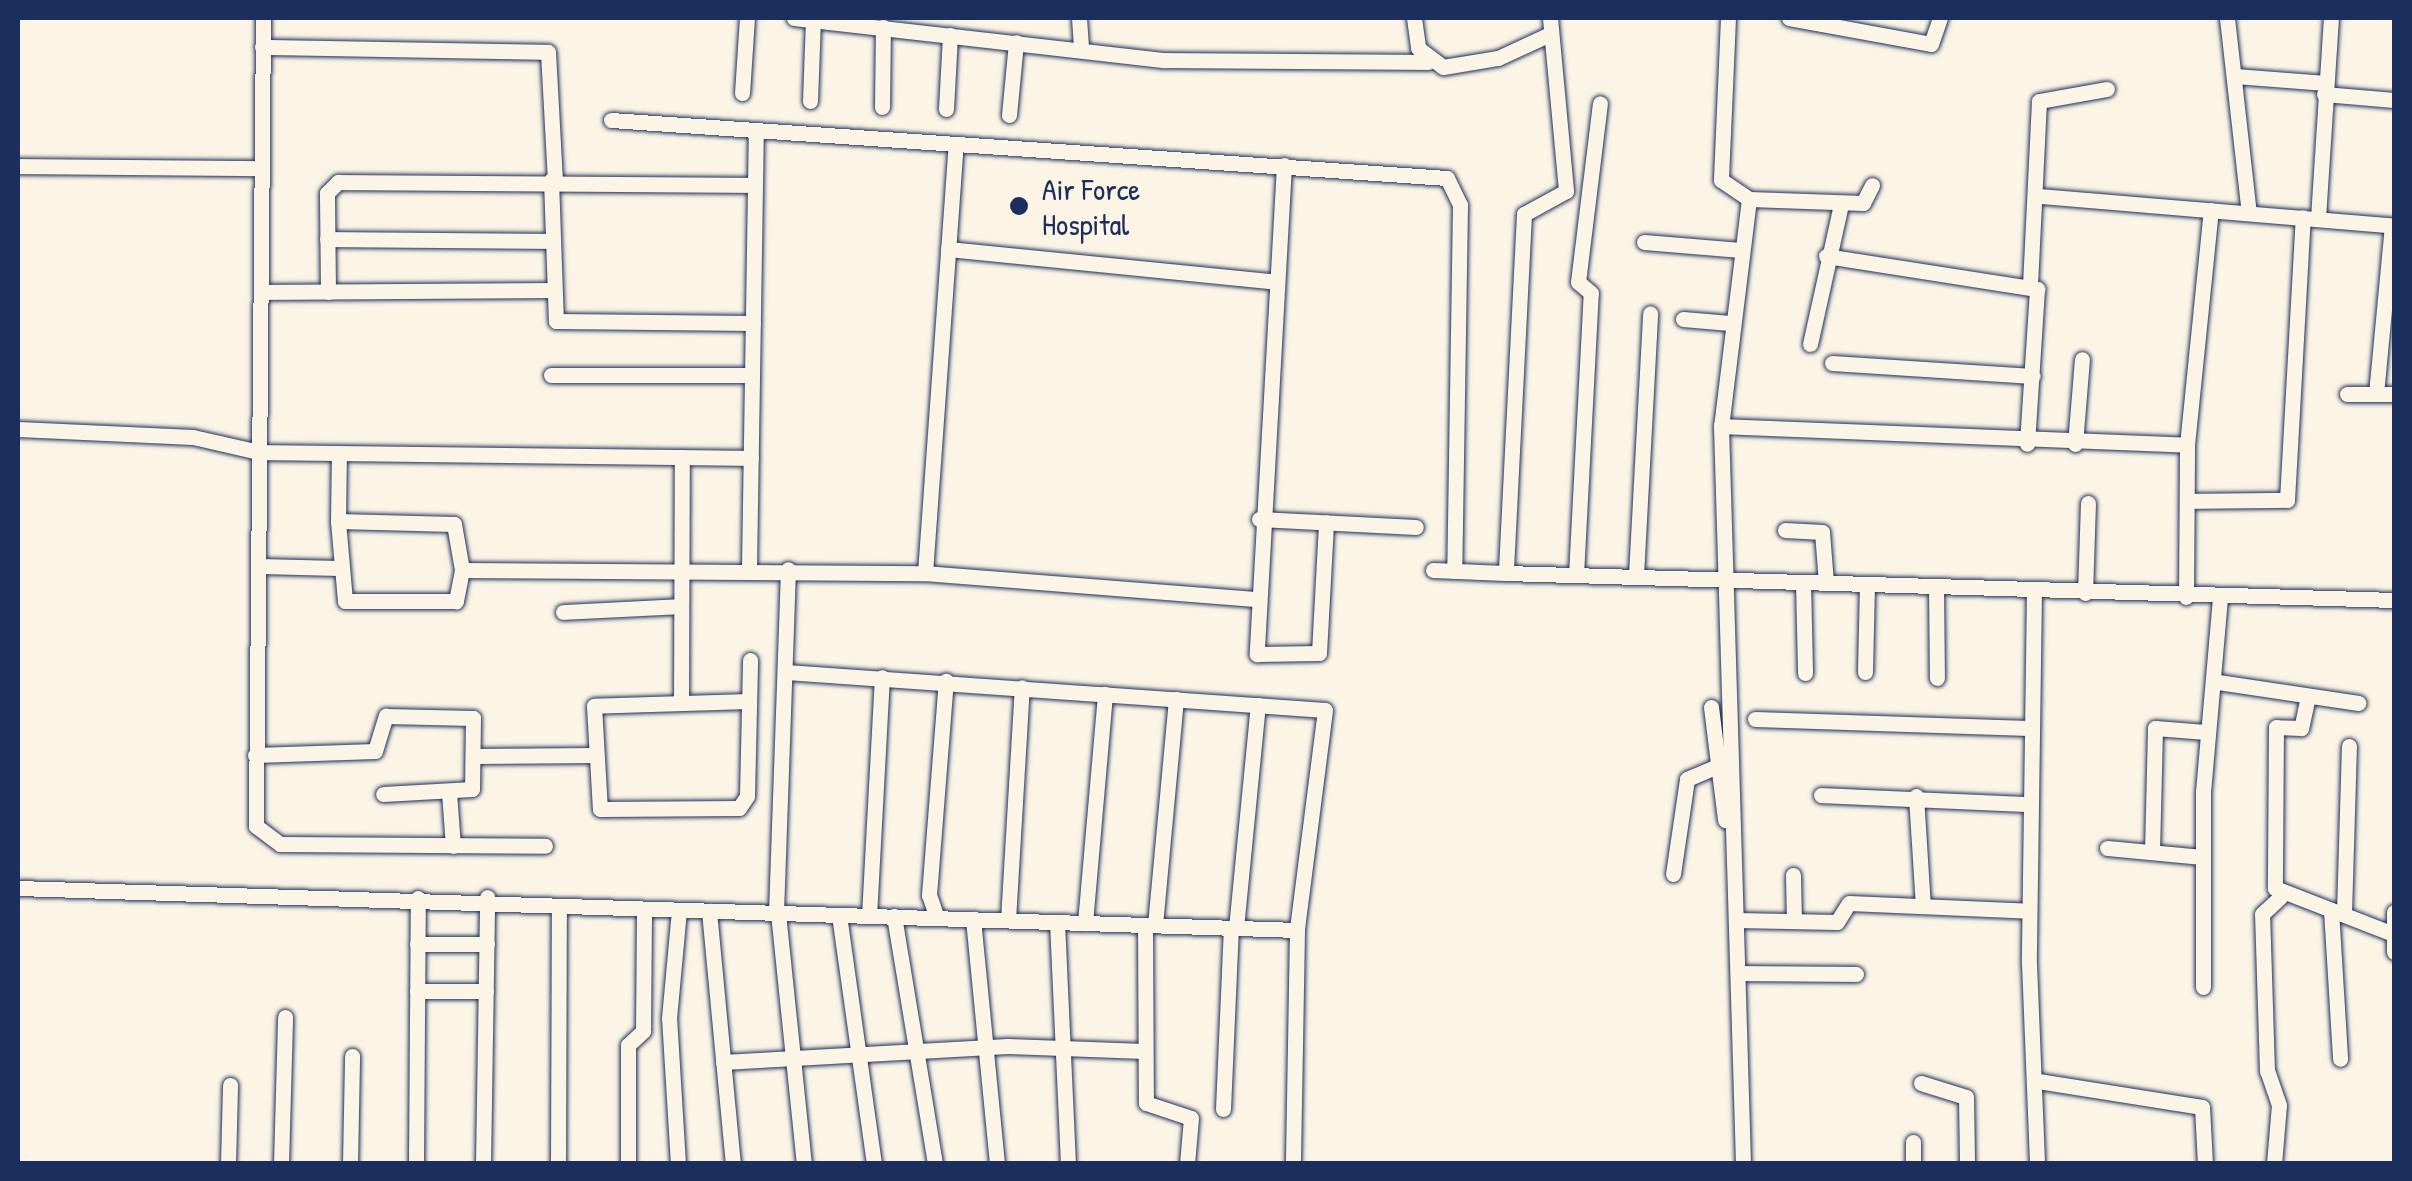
<!DOCTYPE html>
<html>
<head>
<meta charset="utf-8">
<style>
	body { margin:0 }
	#map { position:relative; width:2412px; height:1181px; overflow:hidden; background:#fcf5e5; font-family:"Patrick Hand",sans-serif }
	div>[style] { position:absolute }
	.roads { filter:drop-shadow(0 0 2px #1b2f5e) drop-shadow(0 0 2px #1b2f5e) }
	.minor>* { height:15px; margin:-7.5px; padding:0 7.5px; transform-origin:7.5px; border-radius:7.5px; background:#fcf5e5 }
	.dots>* { width:28px; height:28px; translate:-50% -50%; box-sizing:border-box; border:5px solid #fcf5e5; border-radius:50% }
	span { translate:-50% -50%; white-space:nowrap; text-align:center; line-height:1.15; -webkit-text-stroke:8px #fcf5e5; paint-order:stroke }
	.poi-label { font-size:30px; color:#1b2f5e }
	.left { translate:0 -50%; text-align:left }
	.frame { position:absolute; inset:0; border:20px solid #1b2f5e; pointer-events:none }
</style>
</head>
<body>
<div id="map">
	<div class="roads">
		<div class="minor">
			<i style="left:263px;top:18px;width:808px;rotate:90.5deg"></i>
			<i style="left:256px;top:826px;width:30px;rotate:37deg"></i>
			<i style="left:280px;top:844px;width:265px;rotate:0.4deg"></i>
			<i style="left:794px;top:18px;width:373px;rotate:6.5deg"></i>
			<i style="left:1165px;top:60px;width:263px;rotate:0.4deg"></i>
			<i style="left:1079px;top:18px;width:32px;rotate:86deg"></i>
			<i style="left:1414px;top:18px;width:30px;rotate:82deg"></i>
			<i style="left:1418px;top:48px;width:31px;rotate:37deg"></i>
			<i style="left:1443px;top:67px;width:56px;rotate:-9.3deg"></i>
			<i style="left:1498px;top:58px;width:57px;rotate:-24.8deg"></i>
			<i style="left:1550px;top:18px;width:174px;rotate:84.7deg"></i>
			<i style="left:1566px;top:191px;width:48px;rotate:151.3deg"></i>
			<i style="left:1524px;top:214px;width:359px;rotate:92.9deg"></i>
			<i style="left:1506px;top:573px;width:888px;rotate:1.74deg"></i>
			<i style="left:1728px;top:18px;width:162px;rotate:92.5deg"></i>
			<i style="left:1721px;top:180px;width:34px;rotate:34deg"></i>
			<i style="left:1749px;top:199px;width:229px;rotate:97deg"></i>
			<i style="left:1721px;top:426px;width:738px;rotate:88.29deg"></i>
			<i style="left:1789px;top:18px;width:144px;rotate:10.4deg"></i>
			<i style="left:1931px;top:44px;width:28px;rotate:-71deg"></i>
			<i style="left:2227px;top:18px;width:196px;rotate:83.6deg"></i>
			<i style="left:262px;top:47px;width:286px;rotate:1deg"></i>
			<i style="left:548px;top:52px;width:128px;rotate:86.9deg"></i>
			<i style="left:2235px;top:76px;width:91px;rotate:4.4deg"></i>
			<i style="left:742px;top:93px;width:75px;rotate:-86.2deg"></i>
			<i style="left:2324px;top:94px;width:70px;rotate:4.9deg"></i>
			<i style="left:810px;top:101px;width:81px;rotate:-87.9deg"></i>
			<i style="left:882px;top:107px;width:80px;rotate:-89.3deg"></i>
			<i style="left:946px;top:109px;width:74px;rotate:-86.9deg"></i>
			<i style="left:1009px;top:115px;width:73px;rotate:-84.5deg"></i>
			<i style="left:611px;top:120px;width:838px;rotate:3.97deg"></i>
			<i style="left:1447px;top:178px;width:30px;rotate:64deg"></i>
			<i style="left:1460px;top:205px;width:366px;rotate:90.9deg"></i>
			<i style="left:1284px;top:165px;width:490px;rotate:93.2deg"></i>
			<i style="left:1257px;top:654px;width:62px;rotate:-0.9deg"></i>
			<i style="left:1319px;top:653px;width:131px;rotate:-86.9deg"></i>
			<i style="left:18px;top:166px;width:243px;rotate:0.5deg"></i>
			<i style="left:551px;top:180px;width:141px;rotate:88deg"></i>
			<i style="left:556px;top:321px;width:197px;rotate:0.6deg"></i>
			<i style="left:2040px;top:196px;width:355px;rotate:4.8deg"></i>
			<i style="left:1749px;top:199px;width:114px;rotate:2deg"></i>
			<i style="left:1863px;top:203px;width:20px;rotate:-63deg"></i>
			<i style="left:2318px;top:218px;width:200px;rotate:-86.3deg"></i>
			<i style="left:327px;top:239px;width:223px;rotate:0.5deg"></i>
			<i style="left:1644px;top:242px;width:97px;rotate:4.7deg"></i>
			<i style="left:948px;top:249px;width:330px;rotate:5.7deg"></i>
			<i style="left:1826px;top:256px;width:214px;rotate:8.9deg"></i>
			<i style="left:2037px;top:289px;width:155px;rotate:93.7deg"></i>
			<i style="left:2030px;top:285px;width:184px;rotate:-87.2deg"></i>
			<i style="left:2039px;top:101px;width:69px;rotate:-10deg"></i>
			<i style="left:261px;top:292px;width:289px;rotate:-0.4deg"></i>
			<i style="left:328px;top:292px;width:99px;rotate:-90.6deg"></i>
			<i style="left:327px;top:193px;width:16px;rotate:-45deg"></i>
			<i style="left:338px;top:182px;width:417px;rotate:0.4deg"></i>
			<i style="left:1683px;top:319px;width:47px;rotate:4.9deg"></i>
			<i style="left:1810px;top:344px;width:143px;rotate:-77.5deg"></i>
			<i style="left:1832px;top:363px;width:201px;rotate:3.7deg"></i>
			<i style="left:551px;top:375px;width:201px"></i>
			<i style="left:2347px;top:394px;width:47px"></i>
			<i style="left:2376px;top:394px;width:169px;rotate:-84.6deg"></i>
			<i style="left:1721px;top:426px;width:466px;rotate:2.3deg"></i>
			<i style="left:18px;top:429px;width:175px;rotate:2.6deg"></i>
			<i style="left:193px;top:437px;width:68px;rotate:12.8deg"></i>
			<i style="left:259px;top:452px;width:492px;rotate:0.7deg"></i>
			<i style="left:2075px;top:444px;width:85px;rotate:-85.3deg"></i>
			<i style="left:2187px;top:501px;width:100px;rotate:-0.6deg"></i>
			<i style="left:2287px;top:500px;width:283px;rotate:-86.8deg"></i>
			<i style="left:1259px;top:519px;width:157px;rotate:2.9deg"></i>
			<i style="left:338px;top:521px;width:116px;rotate:1.5deg"></i>
			<i style="left:454px;top:524px;width:47px;rotate:80.1deg"></i>
			<i style="left:462px;top:570px;width:32px;rotate:101deg"></i>
			<i style="left:456px;top:601px;width:111px;rotate:180deg"></i>
			<i style="left:345px;top:601px;width:80px;rotate:-95deg"></i>
			<i style="left:338px;top:521px;width:68px;rotate:-89.2deg"></i>
			<i style="left:1785px;top:530px;width:37px;rotate:3deg"></i>
			<i style="left:1822px;top:532px;width:51px;rotate:85.5deg"></i>
			<i style="left:258px;top:566px;width:83px;rotate:1.4deg"></i>
			<i style="left:749px;top:568px;width:438px;rotate:-89.1deg"></i>
			<i style="left:462px;top:570px;width:463px;rotate:0.4deg"></i>
			<i style="left:925px;top:573px;width:333px;rotate:4.5deg"></i>
			<i style="left:1433px;top:570px;width:73px;rotate:2.4deg"></i>
			<i style="left:925px;top:573px;width:430px;rotate:-85.9deg"></i>
			<i style="left:1576px;top:575px;width:282px;rotate:-87deg"></i>
			<i style="left:1591px;top:293px;width:17px;rotate:-140deg"></i>
			<i style="left:1578px;top:282px;width:180px;rotate:-83deg"></i>
			<i style="left:1636px;top:575px;width:262px;rotate:-86.9deg"></i>
			<i style="left:1803px;top:582px;width:91px;rotate:88.7deg"></i>
			<i style="left:1936px;top:587px;width:91px;rotate:89.4deg"></i>
			<i style="left:2034px;top:591px;width:372px;rotate:90.8deg"></i>
			<i style="left:2029px;top:963px;width:201px;rotate:87.7deg"></i>
			<i style="left:2085px;top:593px;width:90px;rotate:-88.1deg"></i>
			<i style="left:2186px;top:597px;width:152px;rotate:-89.6deg"></i>
			<i style="left:2187px;top:445px;width:236px;rotate:-84.2deg"></i>
			<i style="left:563px;top:612px;width:117px;rotate:-2.9deg"></i>
			<i style="left:786px;top:672px;width:540px;rotate:4.03deg"></i>
			<i style="left:1325px;top:710px;width:222px;rotate:97.3deg"></i>
			<i style="left:1297px;top:930px;width:234px;rotate:91deg"></i>
			<i style="left:1865px;top:672px;width:87px;rotate:-88.7deg"></i>
			<i style="left:2218px;top:682px;width:142px;rotate:8.5deg"></i>
			<i style="left:2308px;top:696px;width:33px;rotate:102deg"></i>
			<i style="left:2301px;top:728px;width:25px;rotate:-178deg"></i>
			<i style="left:2276px;top:727px;width:161px;rotate:90.4deg"></i>
			<i style="left:2275px;top:888px;width:127px;rotate:21.3deg"></i>
			<i style="left:749px;top:701px;width:155px;rotate:178.2deg"></i>
			<i style="left:594px;top:706px;width:103px;rotate:86.7deg"></i>
			<i style="left:600px;top:809px;width:139px;rotate:-0.4deg"></i>
			<i style="left:739px;top:808px;width:14px;rotate:-56deg"></i>
			<i style="left:747px;top:796px;width:136px;rotate:-88.7deg"></i>
			<i style="left:681px;top:703px;width:246px;rotate:-89.8deg"></i>
			<i style="left:1711px;top:707px;width:114px;rotate:82.9deg"></i>
			<i style="left:1755px;top:719px;width:274px;rotate:1.9deg"></i>
			<i style="left:255px;top:755px;width:120px;rotate:-1.9deg"></i>
			<i style="left:375px;top:751px;width:37px;rotate:-73deg"></i>
			<i style="left:386px;top:716px;width:87px;rotate:1.3deg"></i>
			<i style="left:473px;top:718px;width:71px;rotate:90.8deg"></i>
			<i style="left:472px;top:789px;width:89px;rotate:176.8deg"></i>
			<i style="left:474px;top:756px;width:122px;rotate:-0.5deg"></i>
			<i style="left:449px;top:792px;width:54px;rotate:85.8deg"></i>
			<i style="left:1821px;top:795px;width:208px;rotate:2.5deg"></i>
			<i style="left:1916px;top:796px;width:110px;rotate:86.4deg"></i>
			<i style="left:2107px;top:848px;width:96px;rotate:5.4deg"></i>
			<i style="left:2152px;top:852px;width:124px;rotate:-88.6deg"></i>
			<i style="left:2155px;top:728px;width:51px;rotate:4.5deg"></i>
			<i style="left:1673px;top:874px;width:96px;rotate:-81.6deg"></i>
			<i style="left:1687px;top:779px;width:34px;rotate:-23deg"></i>
			<i style="left:1793px;top:875px;width:46px;rotate:88.8deg"></i>
			<i style="left:18px;top:888px;width:1280px;rotate:1.88deg"></i>
			<i style="left:2331px;top:910px;width:149px;rotate:86.5deg"></i>
			<i style="left:709px;top:911px;width:254px;rotate:84.6deg"></i>
			<i style="left:2394px;top:912px;width:40px;rotate:90deg"></i>
			<i style="left:776px;top:913px;width:344px;rotate:-88deg"></i>
			<i style="left:778px;top:913px;width:252px;rotate:84.1deg"></i>
			<i style="left:2344px;top:913px;width:167px;rotate:-88.3deg"></i>
			<i style="left:839px;top:915px;width:251px;rotate:82deg"></i>
			<i style="left:869px;top:916px;width:239px;rotate:-86.9deg"></i>
			<i style="left:894px;top:916px;width:251px;rotate:80.6deg"></i>
			<i style="left:937px;top:918px;width:24px;rotate:-109deg"></i>
			<i style="left:929px;top:895px;width:215px;rotate:-85.5deg"></i>
			<i style="left:973px;top:919px;width:246px;rotate:84.4deg"></i>
			<i style="left:1008px;top:920px;width:233px;rotate:-86.6deg"></i>
			<i style="left:1737px;top:920px;width:100px;rotate:1.1deg"></i>
			<i style="left:1837px;top:922px;width:22px;rotate:-58deg"></i>
			<i style="left:1849px;top:903px;width:180px;rotate:2.5deg"></i>
			<i style="left:1057px;top:922px;width:242px;rotate:87.4deg"></i>
			<i style="left:1085px;top:923px;width:230px;rotate:-85deg"></i>
			<i style="left:1145px;top:925px;width:178px;rotate:89.7deg"></i>
			<i style="left:1146px;top:1103px;width:47px;rotate:18.4deg"></i>
			<i style="left:1191px;top:1118px;width:46px;rotate:95deg"></i>
			<i style="left:1155px;top:925px;width:227px;rotate:-84.7deg"></i>
			<i style="left:1236px;top:928px;width:224px;rotate:-84.4deg"></i>
			<i style="left:417px;top:944px;width:70px"></i>
			<i style="left:1739px;top:973px;width:117px;rotate:0.5deg"></i>
			<i style="left:2203px;top:987px;width:195px;rotate:-90deg"></i>
			<i style="left:2203px;top:792px;width:196px;rotate:-85deg"></i>
			<i style="left:417px;top:991px;width:69px"></i>
			<i style="left:723px;top:1062px;width:285px;rotate:-3.2deg"></i>
			<i style="left:1008px;top:1046px;width:136px;rotate:2.1deg"></i>
			<i style="left:2038px;top:1081px;width:166px;rotate:9deg"></i>
			<i style="left:2202px;top:1107px;width:57px;rotate:87deg"></i>
			<i style="left:1921px;top:1083px;width:47px;rotate:17.3deg"></i>
			<i style="left:1966px;top:1097px;width:67px;rotate:89.1deg"></i>
			<i style="left:1223px;top:1109px;width:181px;rotate:-87.5deg"></i>
			<i style="left:1913px;top:1142px;width:22px;rotate:90deg"></i>
			<i style="left:228px;top:1164px;width:79px;rotate:-88.5deg"></i>
			<i style="left:281px;top:1164px;width:147px;rotate:-88.4deg"></i>
			<i style="left:350px;top:1164px;width:108px;rotate:-88.9deg"></i>
			<i style="left:416px;top:1164px;width:266px;rotate:-89.6deg"></i>
			<i style="left:483px;top:1164px;width:267px;rotate:-89.1deg"></i>
			<i style="left:558px;top:1164px;width:258px;rotate:-89.8deg"></i>
			<i style="left:628px;top:1164px;width:119px;rotate:-90deg"></i>
			<i style="left:628px;top:1045px;width:21px;rotate:-43deg"></i>
			<i style="left:643px;top:1031px;width:122px;rotate:-89.5deg"></i>
			<i style="left:678px;top:1164px;width:146px;rotate:-93.5deg"></i>
			<i style="left:669px;top:1018px;width:108px;rotate:-84.7deg"></i>
			<i style="left:2274px;top:1164px;width:59px;rotate:-85.2deg"></i>
			<i style="left:2279px;top:1105px;width:36px;rotate:-109deg"></i>
			<i style="left:2267px;top:1071px;width:157px;rotate:-91.8deg"></i>
			<i style="left:2262px;top:914px;width:25px;rotate:-43deg"></i>
		</div>
	</div>
	<div class="dots">
		<i style="left:1019px;top:206px;background:#1b2f5e"></i>
	</div>
	<div class="poi-label">
		<span class="left" style="left:1042px;top:206px">Air Force<br>Hospital</span>
	</div>
	<div class="frame"></div>
</div>
</body>
</html>
